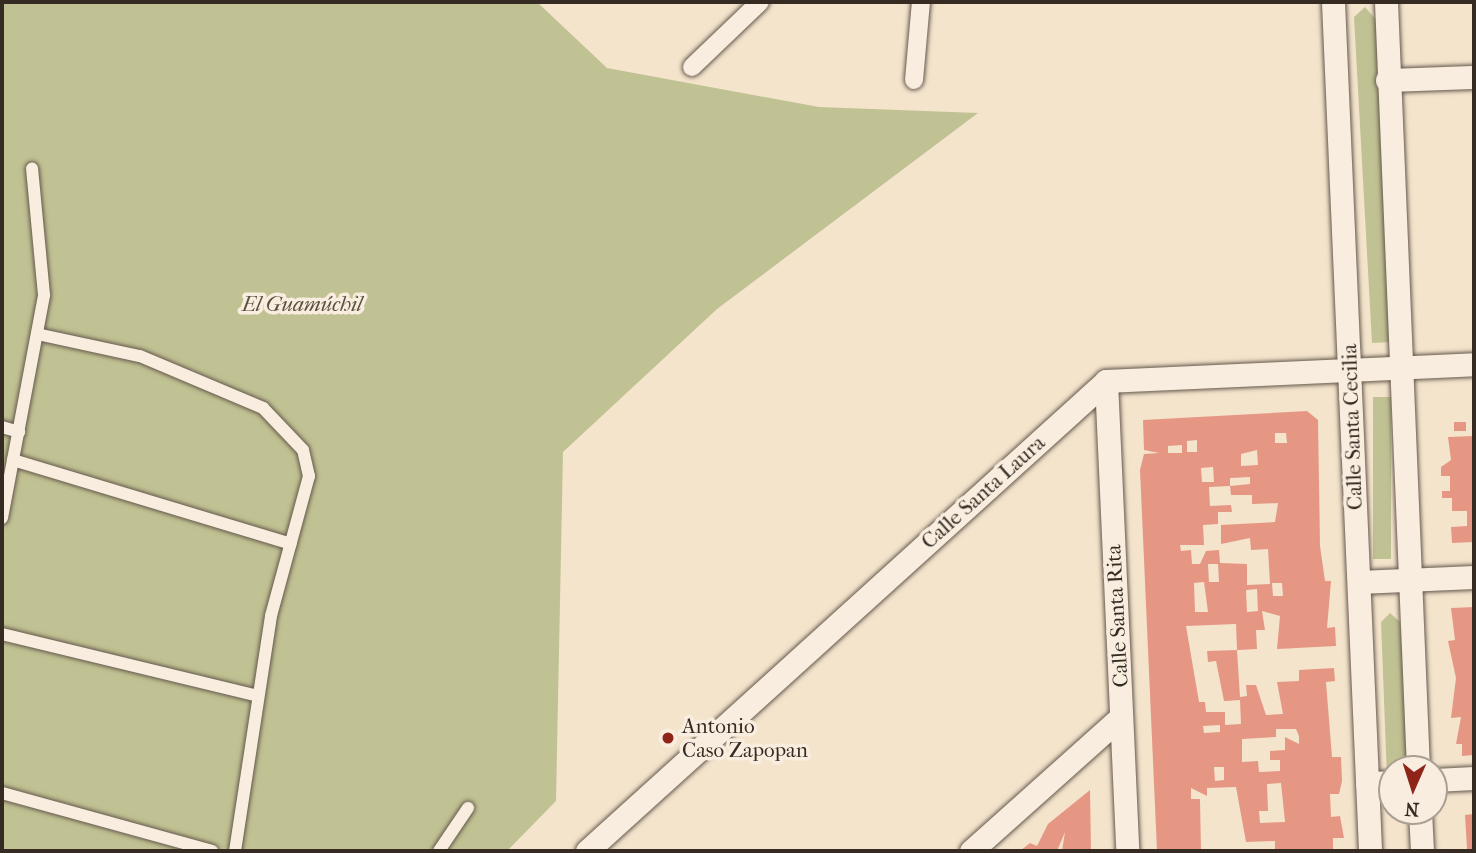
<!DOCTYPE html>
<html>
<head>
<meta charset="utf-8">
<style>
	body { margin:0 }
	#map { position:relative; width:1476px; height:853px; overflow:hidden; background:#f4e4cc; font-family:"IM FELL French Canon",serif }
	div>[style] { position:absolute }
	.green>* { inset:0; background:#c1c293; transform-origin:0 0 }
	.building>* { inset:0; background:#e59784; transform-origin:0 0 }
	.roads { filter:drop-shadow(0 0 2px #65594d) drop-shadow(0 0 2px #65594d) }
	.service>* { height:12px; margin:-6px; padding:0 6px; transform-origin:6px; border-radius:6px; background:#f8edde }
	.pedestrian>* { height:18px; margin:-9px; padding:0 9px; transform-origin:9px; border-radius:9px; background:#f8edde }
	.minor>* { height:23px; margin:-11.5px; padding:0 11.5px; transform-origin:11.5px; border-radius:11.5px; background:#f8edde }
	.dots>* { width:19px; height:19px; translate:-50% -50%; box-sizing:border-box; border:4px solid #f8edde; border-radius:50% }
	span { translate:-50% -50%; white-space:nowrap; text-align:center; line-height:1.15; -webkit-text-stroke:7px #f8edde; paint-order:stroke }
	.park-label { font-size:21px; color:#58513f; font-style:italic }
	.street-label { font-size:21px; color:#352b23 }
	.poi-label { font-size:21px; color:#352b23 }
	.left { translate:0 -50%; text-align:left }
	.frame { position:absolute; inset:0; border:4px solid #352b23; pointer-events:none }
	.north { position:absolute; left:1378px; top:755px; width:70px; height:70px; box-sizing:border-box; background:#f8edde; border:2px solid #aa9f93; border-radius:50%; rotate:183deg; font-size:19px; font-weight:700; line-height:28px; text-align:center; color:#352b23 }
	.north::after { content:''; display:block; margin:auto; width:24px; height:32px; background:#8f2418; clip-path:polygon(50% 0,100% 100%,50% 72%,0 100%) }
</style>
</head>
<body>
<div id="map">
	<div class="green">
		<i style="clip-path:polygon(2px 2px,537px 2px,607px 68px,819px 107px,978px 113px,717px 309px,563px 452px,556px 801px,507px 851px,2px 851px)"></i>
		<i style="clip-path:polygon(1365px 7px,1377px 21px,1390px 342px,1372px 343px,1354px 17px)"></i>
		<i style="left:1373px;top:397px;width:18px;height:162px"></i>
		<i style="clip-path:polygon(1390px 613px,1400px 622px,1411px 769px,1392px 769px,1387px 779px,1381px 622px)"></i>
	</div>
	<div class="building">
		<i style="clip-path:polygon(evenodd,1307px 411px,1318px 420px,1320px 546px,1325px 581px,1331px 581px,1327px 628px,1335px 627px,1336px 646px,1277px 649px,1280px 616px,1262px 611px,1265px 630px,1256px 630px,1257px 649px,1237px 650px,1240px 697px,1247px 696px,1246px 685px,1256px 685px,1266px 715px,1283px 714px,1277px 682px,1299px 681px,1299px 670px,1334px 668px,1335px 681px,1326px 682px,1332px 757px,1341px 757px,1342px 781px,1339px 794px,1330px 794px,1331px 817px,1340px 816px,1344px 838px,1333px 838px,1333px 851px,1275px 851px,1275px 841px,1246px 842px,1236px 787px,1207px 788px,1207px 796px,1191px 788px,1191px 799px,1200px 799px,1201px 851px,1157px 851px,1140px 470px,1144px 454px,1159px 453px,1144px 450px,1143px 420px,1307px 411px,1275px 433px,1286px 433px,1287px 443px,1275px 443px,1275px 433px,1307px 411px,1197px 440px,1197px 452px,1187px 452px,1187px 441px,1197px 440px,1307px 411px,1182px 445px,1182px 453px,1168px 453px,1168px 446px,1182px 445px,1307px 411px,1257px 450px,1258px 465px,1241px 466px,1241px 454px,1257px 450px,1307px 411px,1213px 467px,1214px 482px,1202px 482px,1201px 468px,1213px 467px,1307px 411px,1250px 477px,1250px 484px,1230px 486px,1230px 478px,1250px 477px,1307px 411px,1230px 486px,1231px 495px,1252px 495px,1252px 504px,1278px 503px,1275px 522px,1221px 525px,1221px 544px,1250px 538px,1251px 550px,1268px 549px,1270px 584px,1247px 585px,1247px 564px,1220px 563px,1219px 550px,1206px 551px,1200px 564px,1192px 564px,1191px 550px,1181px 551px,1180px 545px,1204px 545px,1203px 525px,1218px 524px,1218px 512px,1232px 512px,1231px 505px,1210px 506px,1209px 487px,1230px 486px,1307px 411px,1208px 564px,1218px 564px,1219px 582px,1209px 582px,1208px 564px,1307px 411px,1204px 582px,1208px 612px,1195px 612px,1194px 583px,1204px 582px,1307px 411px,1272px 583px,1282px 583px,1283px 596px,1273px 596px,1272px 583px,1307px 411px,1257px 589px,1258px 611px,1247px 612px,1246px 590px,1257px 589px,1307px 411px,1236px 624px,1237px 650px,1207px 651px,1208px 662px,1216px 661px,1224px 701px,1240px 700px,1241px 724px,1225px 725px,1225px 712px,1206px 712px,1205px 702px,1199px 702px,1186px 626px,1236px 624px,1307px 411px,1220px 725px,1220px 732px,1204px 733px,1203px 726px,1220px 725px,1307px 411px,1276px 729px,1296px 729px,1299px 736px,1299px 744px,1285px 737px,1285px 750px,1270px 751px,1270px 760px,1280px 760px,1280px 771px,1259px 772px,1258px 761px,1242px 762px,1242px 739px,1276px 737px,1276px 729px,1307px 411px,1214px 767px,1224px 767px,1224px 780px,1215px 781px,1214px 767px,1307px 411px,1281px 783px,1285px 822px,1260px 823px,1259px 811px,1268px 811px,1267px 784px,1281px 783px)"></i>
		<i style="left:1454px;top:422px;width:12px;height:9px"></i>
		<i style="clip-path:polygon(1474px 436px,1474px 542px,1452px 543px,1451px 527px,1467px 526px,1467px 511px,1452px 511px,1452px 498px,1442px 498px,1442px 491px,1450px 491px,1450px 476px,1441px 476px,1441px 467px,1451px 460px,1448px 437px)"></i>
		<i style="clip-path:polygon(1474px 607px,1474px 755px,1462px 756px,1462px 744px,1456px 744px,1461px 717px,1451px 718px,1456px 678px,1448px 641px,1455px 640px,1451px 608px)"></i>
		<i style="clip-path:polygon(1090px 790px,1091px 851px,1062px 851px,1065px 832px,1057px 851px,1020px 851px,1030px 843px,1037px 846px,1048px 824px)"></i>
		<i style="clip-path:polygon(1474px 814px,1474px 851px,1458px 851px,1467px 849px,1465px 815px)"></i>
	</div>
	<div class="roads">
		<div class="service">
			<i style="left:37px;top:334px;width:105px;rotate:12.1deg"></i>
			<i style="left:140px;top:356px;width:134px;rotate:22.9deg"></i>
			<i style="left:263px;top:408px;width:58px;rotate:46.4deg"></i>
			<i style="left:303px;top:450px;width:27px;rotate:77deg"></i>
			<i style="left:309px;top:476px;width:145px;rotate:105.2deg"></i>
			<i style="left:271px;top:616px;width:238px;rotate:98.7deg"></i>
			<i style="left:2px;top:427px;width:18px;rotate:16deg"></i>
			<i style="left:13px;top:460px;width:290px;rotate:16.8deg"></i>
			<i style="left:2px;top:518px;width:227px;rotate:-79.3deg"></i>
			<i style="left:44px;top:295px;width:127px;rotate:-95.4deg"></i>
			<i style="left:2px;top:634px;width:263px;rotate:13.6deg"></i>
			<i style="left:2px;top:793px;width:218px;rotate:15.4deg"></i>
			<i style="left:439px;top:851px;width:52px;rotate:-56deg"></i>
		</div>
		<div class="pedestrian">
			<i style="left:692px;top:67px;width:94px;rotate:-43.7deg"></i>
			<i style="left:914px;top:80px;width:78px;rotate:-84.9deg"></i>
		</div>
		<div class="minor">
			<i style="left:1333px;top:2px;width:850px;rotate:87.5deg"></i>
			<i style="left:1386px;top:2px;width:768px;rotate:87.61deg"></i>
			<i style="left:1387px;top:80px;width:87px;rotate:-2deg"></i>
			<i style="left:1106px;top:381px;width:470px;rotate:87.4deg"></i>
			<i style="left:1359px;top:582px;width:115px;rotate:-2.5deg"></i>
			<i style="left:1434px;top:780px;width:40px;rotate:-2.9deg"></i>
			<i style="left:1367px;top:783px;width:25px;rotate:-2deg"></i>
			<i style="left:1420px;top:811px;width:40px;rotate:87.1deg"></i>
			<i style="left:587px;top:851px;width:700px;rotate:-42.16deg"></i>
			<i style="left:1106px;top:381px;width:368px;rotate:-2.6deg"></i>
			<i style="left:971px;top:851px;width:201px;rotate:-41.8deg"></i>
		</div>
	</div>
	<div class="dots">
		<i style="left:668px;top:738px;background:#8f2418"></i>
	</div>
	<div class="park-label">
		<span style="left:302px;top:304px">El Guamúchil</span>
	</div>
	<div class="street-label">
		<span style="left:1352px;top:427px;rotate:-92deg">Calle Santa Cecilia</span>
		<span style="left:983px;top:492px;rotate:-42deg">Calle Santa Laura</span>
		<span style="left:1117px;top:616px;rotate:-93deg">Calle Santa Rita</span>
	</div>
	<div class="poi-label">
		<span class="left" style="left:682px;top:738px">Antonio<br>Caso Zapopan</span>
	</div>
	<div class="frame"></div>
	<div class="north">N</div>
</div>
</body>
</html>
